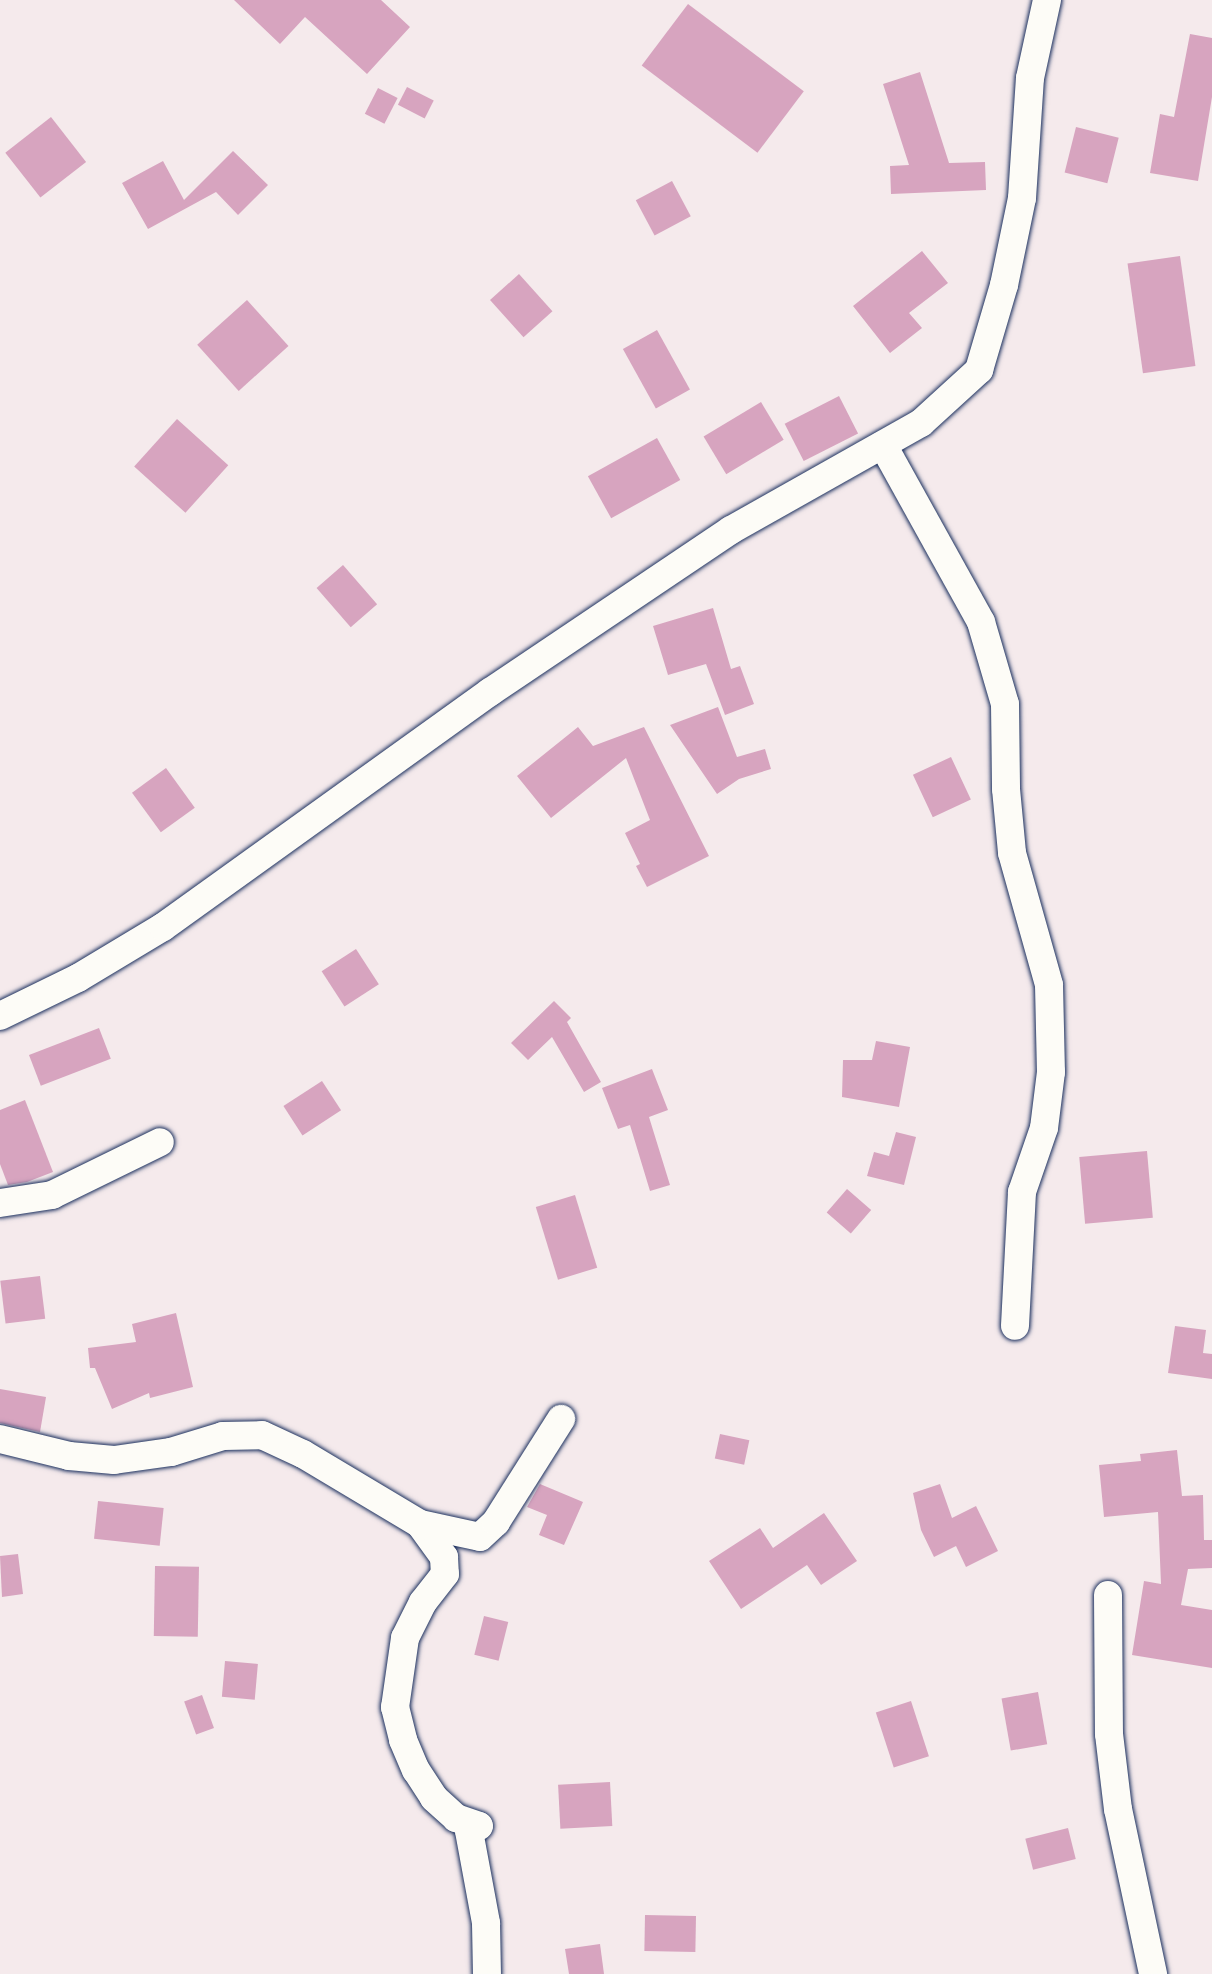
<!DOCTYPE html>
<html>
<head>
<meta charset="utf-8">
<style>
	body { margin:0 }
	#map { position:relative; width:1212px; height:1974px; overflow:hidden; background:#f5eaec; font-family:"Comic Neue",sans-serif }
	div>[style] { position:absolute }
	.building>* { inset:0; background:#d7a4bf; transform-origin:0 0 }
	.roads { filter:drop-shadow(0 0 2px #1b2f5e) drop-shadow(0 0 2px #1b2f5e) }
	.minor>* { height:28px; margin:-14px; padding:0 14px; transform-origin:14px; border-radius:14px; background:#fdfcf7 }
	span { translate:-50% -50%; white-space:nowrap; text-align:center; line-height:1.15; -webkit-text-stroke:7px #fdfcf7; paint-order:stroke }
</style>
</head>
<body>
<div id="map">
	<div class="building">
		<i style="clip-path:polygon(234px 0,381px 0,410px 27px,367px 74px,305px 17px,280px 44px)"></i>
		<i style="left:688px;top:4px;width:145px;height:77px;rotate:37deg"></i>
		<i style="clip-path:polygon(1190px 34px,1212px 38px,1212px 97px,1198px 181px,1150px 173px,1160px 114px,1174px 117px)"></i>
		<i style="clip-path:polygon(920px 72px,949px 163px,985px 162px,986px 190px,891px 194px,890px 166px,909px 165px,883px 84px)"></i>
		<i style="left:407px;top:87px;width:30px;height:20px;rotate:27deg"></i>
		<i style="left:378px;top:88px;width:22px;height:29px;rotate:27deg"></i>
		<i style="left:51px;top:117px;width:57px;height:58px;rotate:52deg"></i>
		<i style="left:1076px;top:127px;width:44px;height:47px;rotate:14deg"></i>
		<i style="clip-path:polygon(233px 151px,268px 185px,238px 215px,216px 192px,148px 229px,122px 183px,163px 161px,184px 200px)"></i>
		<i style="left:672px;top:181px;width:40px;height:41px;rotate:62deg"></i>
		<i style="clip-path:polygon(922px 251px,948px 283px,909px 313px,922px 328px,890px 353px,853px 306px)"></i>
		<i style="left:1180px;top:256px;width:111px;height:53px;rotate:82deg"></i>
		<i style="left:519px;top:274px;width:50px;height:39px;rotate:48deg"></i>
		<i style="left:247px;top:300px;width:62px;height:67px;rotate:48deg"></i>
		<i style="left:657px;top:330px;width:68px;height:39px;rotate:61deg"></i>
		<i style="left:839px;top:396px;width:42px;height:61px;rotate:63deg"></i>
		<i style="left:761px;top:402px;width:44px;height:67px;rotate:59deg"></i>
		<i style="left:177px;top:419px;width:69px;height:64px;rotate:42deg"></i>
		<i style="left:657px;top:438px;width:48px;height:79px;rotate:61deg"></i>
		<i style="left:343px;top:565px;width:52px;height:35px;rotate:49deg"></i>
		<i style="clip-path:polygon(713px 608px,731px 669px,740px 666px,754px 704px,725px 715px,706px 664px,668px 675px,653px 626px)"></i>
		<i style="clip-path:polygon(718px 707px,737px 757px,765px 749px,771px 769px,739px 779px,717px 794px,670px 725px)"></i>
		<i style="clip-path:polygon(578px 727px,593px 746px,644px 727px,709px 856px,647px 887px,636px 866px,640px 864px,625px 833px,650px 820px,626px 758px,551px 818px,517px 776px)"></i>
		<i style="left:951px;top:757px;width:47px;height:42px;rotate:65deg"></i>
		<i style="left:166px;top:768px;width:49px;height:42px;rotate:54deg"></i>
		<i style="left:356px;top:949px;width:42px;height:41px;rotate:57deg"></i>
		<i style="clip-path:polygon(554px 1001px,571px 1018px,567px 1022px,601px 1082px,584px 1092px,552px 1037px,528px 1060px,511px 1043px)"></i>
		<i style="left:99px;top:1028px;width:33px;height:75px;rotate:69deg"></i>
		<i style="clip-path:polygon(876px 1041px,910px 1047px,899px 1107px,842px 1097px,843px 1060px,872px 1060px)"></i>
		<i style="clip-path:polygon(652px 1069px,668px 1110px,649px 1117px,670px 1185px,650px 1191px,630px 1125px,618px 1129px,602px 1088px)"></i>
		<i style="left:322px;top:1081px;width:35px;height:46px;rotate:57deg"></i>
		<i style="clip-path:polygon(25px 1100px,53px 1172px,27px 1182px,8px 1185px,0 1164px,0 1110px)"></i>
		<i style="clip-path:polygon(896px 1132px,916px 1137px,904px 1185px,867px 1176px,874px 1152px,889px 1156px)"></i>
		<i style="left:1147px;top:1151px;width:67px;height:68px;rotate:85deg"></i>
		<i style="left:847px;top:1189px;width:32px;height:31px;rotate:41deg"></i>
		<i style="left:575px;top:1195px;width:76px;height:41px;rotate:73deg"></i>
		<i style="left:40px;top:1276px;width:43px;height:40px;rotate:83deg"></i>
		<i style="clip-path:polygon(176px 1313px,193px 1387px,150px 1398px,149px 1393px,112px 1409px,95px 1368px,90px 1368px,88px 1348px,136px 1342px,132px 1324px)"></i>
		<i style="clip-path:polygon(1175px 1326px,1206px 1330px,1203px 1353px,1212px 1354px,1212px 1379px,1168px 1373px)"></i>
		<i style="clip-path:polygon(0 1389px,46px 1397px,40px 1432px,0 1423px)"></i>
		<i style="left:720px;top:1434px;width:30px;height:25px;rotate:12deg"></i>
		<i style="clip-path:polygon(1177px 1450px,1182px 1496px,1203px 1495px,1204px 1540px,1212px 1540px,1212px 1568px,1188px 1569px,1181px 1605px,1212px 1610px,1212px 1668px,1132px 1655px,1144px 1581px,1161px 1584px,1158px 1512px,1104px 1517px,1099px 1465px,1141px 1461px,1140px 1454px)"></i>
		<i style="clip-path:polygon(540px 1484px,583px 1502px,564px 1545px,539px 1535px,547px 1515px,527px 1507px)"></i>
		<i style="clip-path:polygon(940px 1484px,952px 1518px,976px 1506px,998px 1551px,966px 1567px,956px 1546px,934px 1557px,921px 1530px,913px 1493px)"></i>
		<i style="left:98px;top:1501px;width:66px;height:38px;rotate:6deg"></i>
		<i style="clip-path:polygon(824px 1513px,857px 1561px,821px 1585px,807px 1565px,741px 1609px,709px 1561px,760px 1528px,773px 1548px)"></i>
		<i style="clip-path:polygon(18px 1554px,23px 1594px,2px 1597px,0 1556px)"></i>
		<i style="left:155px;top:1566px;width:44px;height:70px;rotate:1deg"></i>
		<i style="left:484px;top:1616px;width:25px;height:40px;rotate:14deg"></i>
		<i style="left:225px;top:1661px;width:33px;height:36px;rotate:5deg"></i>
		<i style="left:1038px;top:1692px;width:53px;height:37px;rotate:80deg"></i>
		<i style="left:202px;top:1695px;width:35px;height:19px;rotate:70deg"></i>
		<i style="left:911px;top:1701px;width:58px;height:37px;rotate:72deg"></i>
		<i style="left:610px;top:1782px;width:44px;height:52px;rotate:87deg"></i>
		<i style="left:1068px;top:1828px;width:32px;height:44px;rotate:76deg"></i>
		<i style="left:645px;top:1915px;width:51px;height:36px;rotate:1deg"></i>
		<i style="clip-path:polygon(600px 1944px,604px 1974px,569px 1974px,565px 1949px)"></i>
	</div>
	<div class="roads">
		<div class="minor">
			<i style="left:883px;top:445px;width:202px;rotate:61deg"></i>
			<i style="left:981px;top:622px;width:85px;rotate:73.7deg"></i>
			<i style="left:1005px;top:704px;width:85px;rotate:89.3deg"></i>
			<i style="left:1006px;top:789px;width:64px;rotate:84.6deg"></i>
			<i style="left:1012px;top:853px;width:137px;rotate:74.3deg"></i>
			<i style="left:1049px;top:985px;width:87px;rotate:88.7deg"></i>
			<i style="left:1051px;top:1072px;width:56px;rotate:97.1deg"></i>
			<i style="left:1044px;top:1128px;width:68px;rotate:109deg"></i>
			<i style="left:1022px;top:1192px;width:134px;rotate:93deg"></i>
			<i style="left:0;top:1016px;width:87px;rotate:-26deg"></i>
			<i style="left:78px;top:978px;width:99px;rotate:-31deg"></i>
			<i style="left:163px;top:927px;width:403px;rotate:-35.7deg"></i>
			<i style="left:490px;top:692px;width:290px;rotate:-33.9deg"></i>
			<i style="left:731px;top:530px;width:218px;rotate:-29.4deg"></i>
			<i style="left:921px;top:423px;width:79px;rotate:-42.4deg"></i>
			<i style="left:979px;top:370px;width:89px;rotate:-73.6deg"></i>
			<i style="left:1004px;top:285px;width:89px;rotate:-78.3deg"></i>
			<i style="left:1022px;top:198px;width:120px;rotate:-86.2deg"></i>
			<i style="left:1030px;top:78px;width:80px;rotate:-77.7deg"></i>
			<i style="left:0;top:1203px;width:53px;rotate:-8.7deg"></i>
			<i style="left:52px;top:1195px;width:120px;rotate:-26.1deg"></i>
			<i style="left:0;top:1439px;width:71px;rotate:13.8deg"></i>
			<i style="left:69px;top:1456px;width:45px;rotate:5.1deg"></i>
			<i style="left:114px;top:1460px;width:58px;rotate:-8deg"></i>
			<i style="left:171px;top:1452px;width:54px;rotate:-17.1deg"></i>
			<i style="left:223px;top:1436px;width:39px;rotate:-1deg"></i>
			<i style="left:262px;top:1435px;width:45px;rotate:24.9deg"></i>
			<i style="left:303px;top:1454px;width:136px;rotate:30.9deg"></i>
			<i style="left:420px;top:1524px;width:41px;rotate:54deg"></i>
			<i style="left:444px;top:1557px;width:17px;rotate:87deg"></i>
			<i style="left:445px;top:1574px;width:36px;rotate:128deg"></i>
			<i style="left:423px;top:1602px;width:40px;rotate:116.6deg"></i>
			<i style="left:405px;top:1638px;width:70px;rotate:98.2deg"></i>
			<i style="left:395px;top:1707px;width:34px;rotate:76deg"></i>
			<i style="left:403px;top:1740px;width:33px;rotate:67deg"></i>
			<i style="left:416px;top:1770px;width:33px;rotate:57deg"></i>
			<i style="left:434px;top:1798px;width:30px;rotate:42deg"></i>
			<i style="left:456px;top:1818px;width:24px;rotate:19deg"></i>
			<i style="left:479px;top:1826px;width:11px;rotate:153deg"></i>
			<i style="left:469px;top:1831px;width:94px;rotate:79.5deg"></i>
			<i style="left:486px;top:1923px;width:51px;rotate:88.9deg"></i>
			<i style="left:420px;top:1524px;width:61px;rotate:12.2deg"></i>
			<i style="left:480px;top:1537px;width:22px;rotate:-43deg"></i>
			<i style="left:496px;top:1522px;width:122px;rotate:-57.7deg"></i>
			<i style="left:1108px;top:1595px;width:139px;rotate:89.6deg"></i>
			<i style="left:1109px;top:1734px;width:76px;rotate:83.2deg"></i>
			<i style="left:1118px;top:1809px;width:169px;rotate:78deg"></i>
		</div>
	</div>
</div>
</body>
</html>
